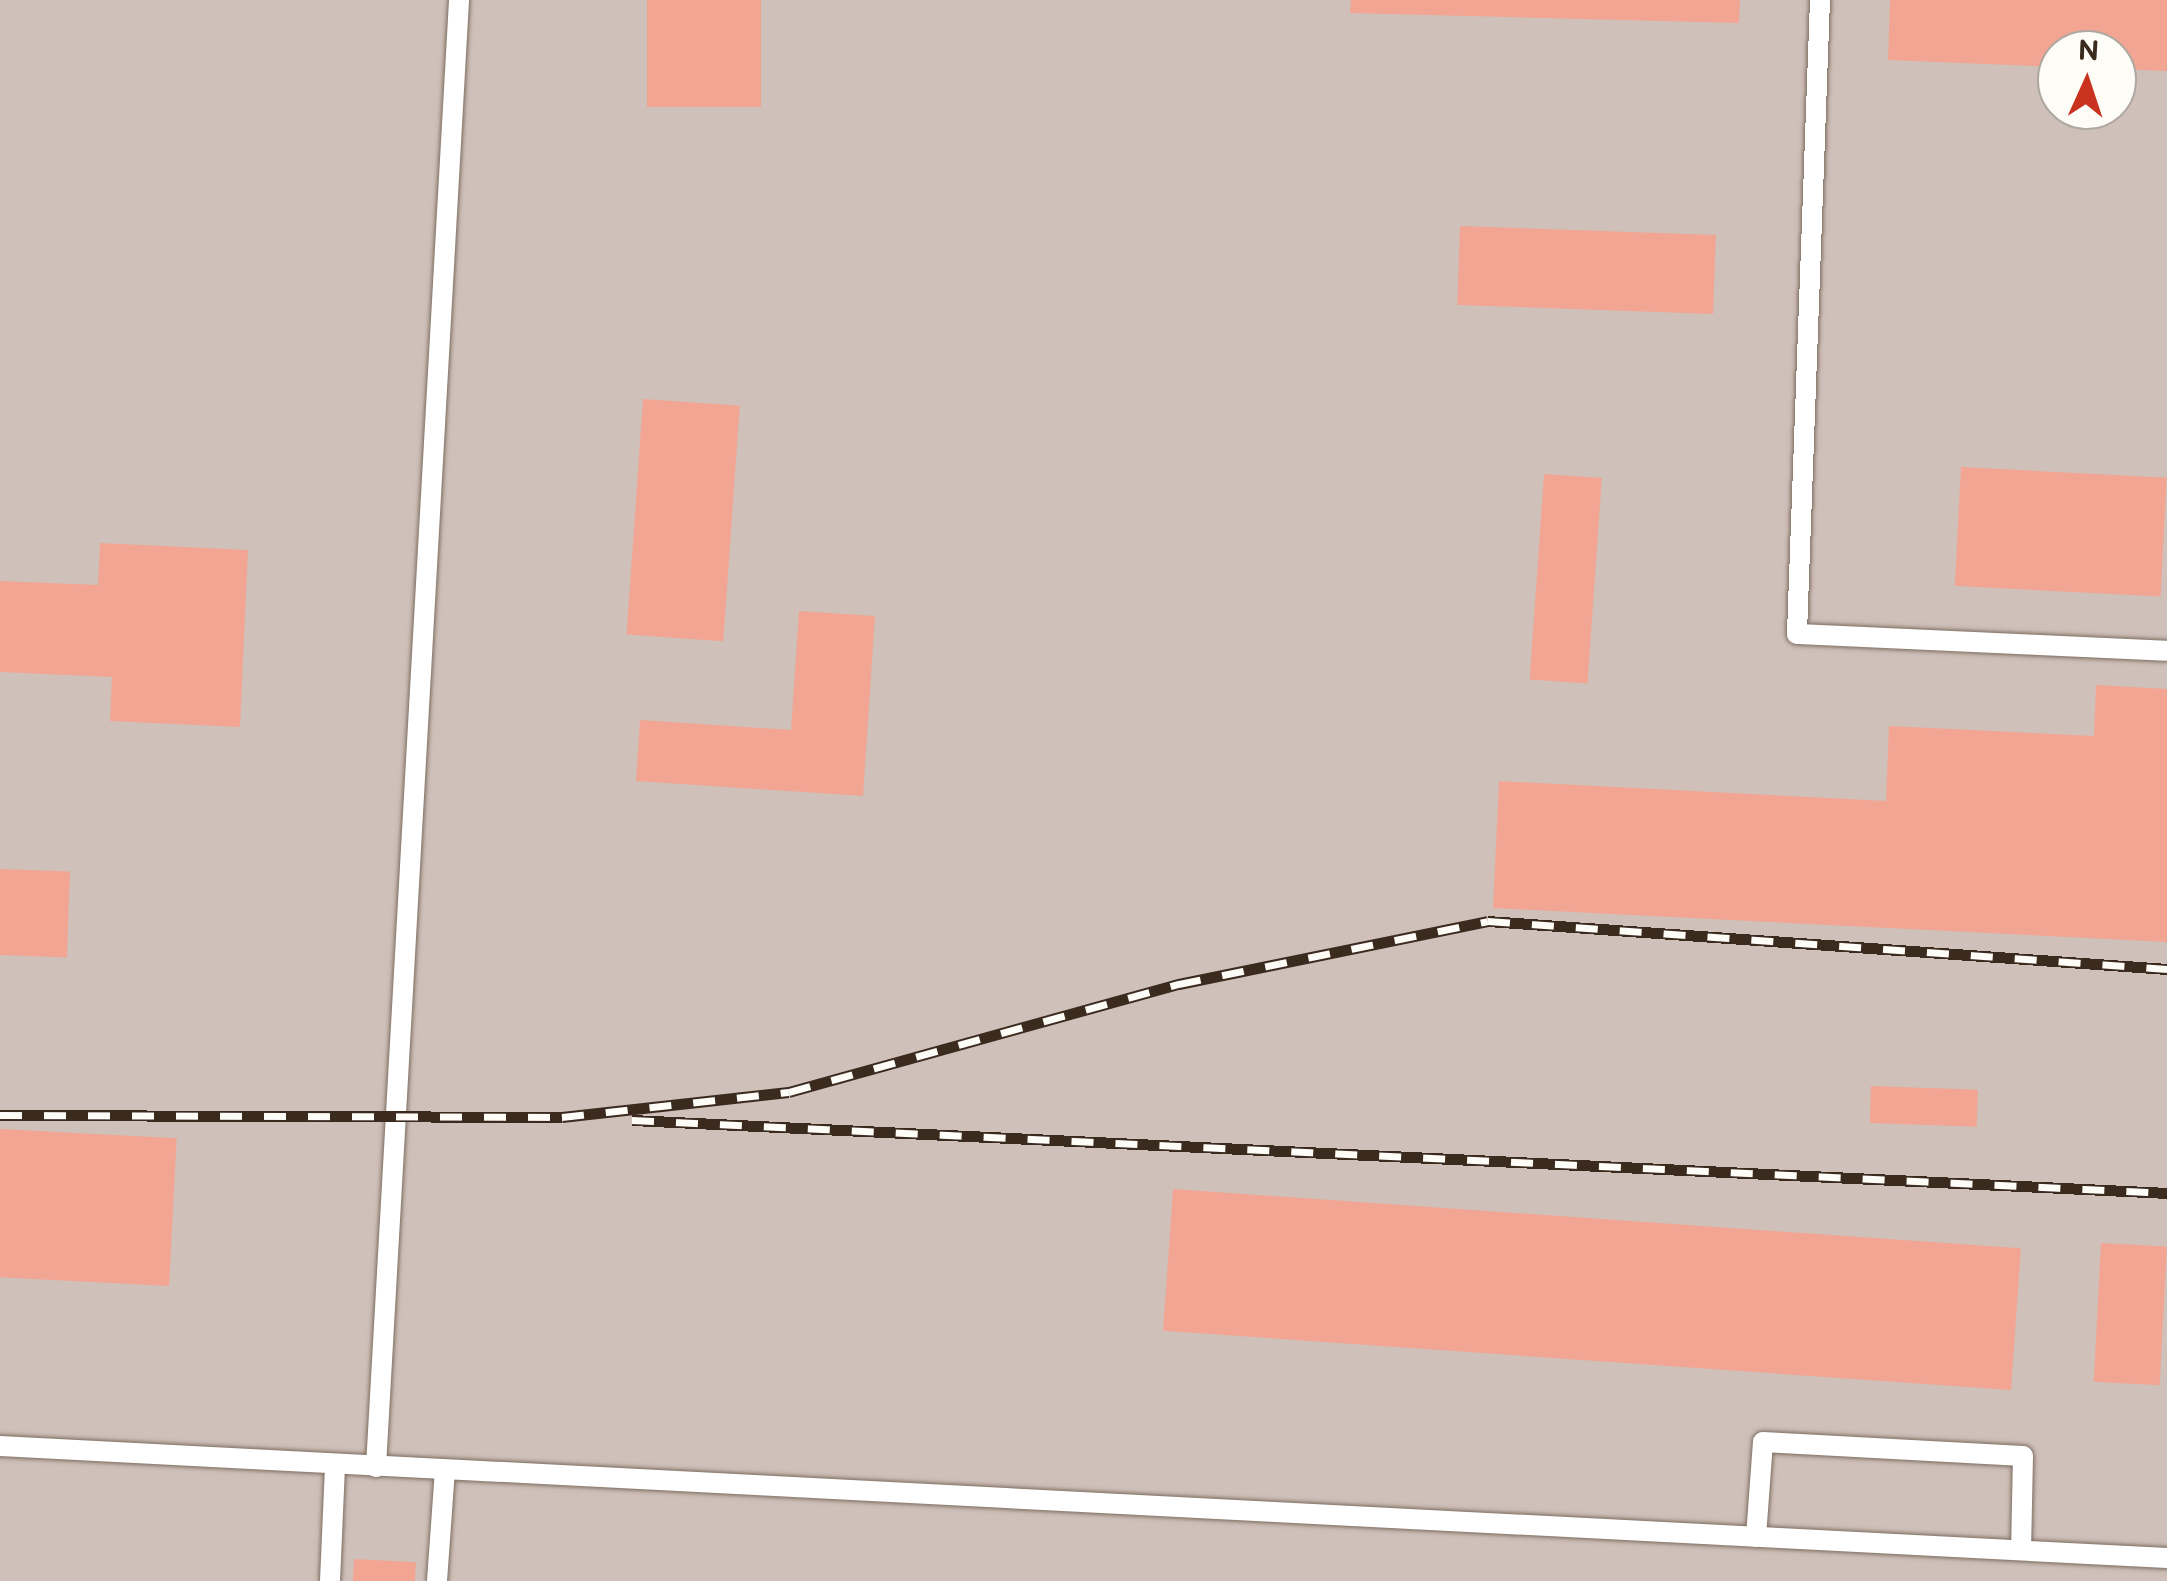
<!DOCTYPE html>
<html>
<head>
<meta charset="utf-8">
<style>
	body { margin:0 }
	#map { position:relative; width:2167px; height:1581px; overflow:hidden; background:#f7ead7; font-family:"Balsamiq Sans",sans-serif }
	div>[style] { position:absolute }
	.industrial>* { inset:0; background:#cfc0ba }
	.building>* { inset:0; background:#f2a592; transform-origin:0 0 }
	.roads { filter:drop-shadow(0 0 2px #7d6d5f) drop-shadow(0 0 2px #7d6d5f) }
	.service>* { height:20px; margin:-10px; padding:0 10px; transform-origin:10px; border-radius:10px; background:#fff }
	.rail>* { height:11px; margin-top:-5.5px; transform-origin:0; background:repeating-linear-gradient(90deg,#fdfcf7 0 22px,#3b2a1e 0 44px); box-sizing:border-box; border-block:2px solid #3b2a1e }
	span { translate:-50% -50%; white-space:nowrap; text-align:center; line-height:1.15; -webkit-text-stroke:10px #fdfcf7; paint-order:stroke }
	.north { position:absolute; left:2037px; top:30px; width:100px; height:100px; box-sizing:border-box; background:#fdfcf7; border:2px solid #afa8a0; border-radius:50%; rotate:3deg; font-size:28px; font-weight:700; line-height:40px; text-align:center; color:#3b2a1e }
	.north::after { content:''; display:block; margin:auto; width:35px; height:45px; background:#c8321e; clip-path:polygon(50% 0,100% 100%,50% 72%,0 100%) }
</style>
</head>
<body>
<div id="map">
	<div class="industrial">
		<i style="clip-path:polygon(evenodd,0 0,2167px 0,2167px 1581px,0 1581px,0 0,2057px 50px,2117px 50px,2117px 110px,2057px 110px,2057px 50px)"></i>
	</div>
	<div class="building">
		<i style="left:647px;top:0;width:114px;height:107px"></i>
		<i style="clip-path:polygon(1351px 0,1740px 0,1739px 23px,1350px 13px)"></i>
		<i style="clip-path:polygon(1890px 0,2167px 0,2167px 71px,2117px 69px,2117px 50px,2057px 50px,2057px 67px,1888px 60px)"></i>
		<i style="left:1460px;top:226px;width:256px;height:79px;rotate:2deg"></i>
		<i style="left:643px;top:399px;width:97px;height:236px;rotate:4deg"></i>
		<i style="left:1961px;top:467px;width:206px;height:119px;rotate:3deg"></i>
		<i style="left:1544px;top:474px;width:58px;height:206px;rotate:4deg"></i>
		<i style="clip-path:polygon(100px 543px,248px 550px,240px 727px,110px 721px,112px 677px,0 672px,0 581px,98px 585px)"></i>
		<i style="clip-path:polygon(799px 611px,875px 616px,863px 796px,636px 781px,640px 720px,791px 730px)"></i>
		<i style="clip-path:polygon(2096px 685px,2167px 689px,2167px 942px,1493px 908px,1499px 781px,1886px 801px,1889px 726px,2094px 736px)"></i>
		<i style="left:0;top:869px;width:70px;height:86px;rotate:2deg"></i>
		<i style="left:1871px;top:1086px;width:107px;height:37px;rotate:2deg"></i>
		<i style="left:0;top:1129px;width:177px;height:148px;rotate:3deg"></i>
		<i style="left:1173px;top:1189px;width:850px;height:142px;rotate:4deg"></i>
		<i style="left:2101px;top:1243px;width:66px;height:139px;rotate:3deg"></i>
		<i style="left:354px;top:1559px;width:62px;height:22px;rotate:3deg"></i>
	</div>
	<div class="roads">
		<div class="service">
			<i style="left:1820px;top:0;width:634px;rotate:92.08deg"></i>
			<i style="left:1797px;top:634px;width:370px;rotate:2.6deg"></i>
			<i style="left:0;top:1446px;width:2170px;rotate:2.96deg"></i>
			<i style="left:376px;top:1467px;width:1469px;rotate:-86.76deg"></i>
			<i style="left:1756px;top:1537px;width:95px;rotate:-85.8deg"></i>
			<i style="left:1763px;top:1442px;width:260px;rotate:3.1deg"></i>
			<i style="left:2023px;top:1456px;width:94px;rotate:91.2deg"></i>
			<i style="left:330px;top:1581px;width:116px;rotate:-87.5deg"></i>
			<i style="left:437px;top:1581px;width:111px;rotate:-85.9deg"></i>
		</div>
	</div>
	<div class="rail">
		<i style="left:0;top:1115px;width:562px;rotate:0.2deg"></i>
		<i style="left:562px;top:1117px;width:228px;rotate:-6.3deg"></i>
		<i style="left:789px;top:1092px;width:405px;rotate:-15.5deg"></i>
		<i style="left:1179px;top:984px;width:315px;rotate:-11.5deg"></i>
		<i style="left:1488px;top:921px;width:681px;rotate:4.04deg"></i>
		<i style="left:632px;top:1120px;width:1537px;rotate:2.72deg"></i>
	</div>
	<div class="north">N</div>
</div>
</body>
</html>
